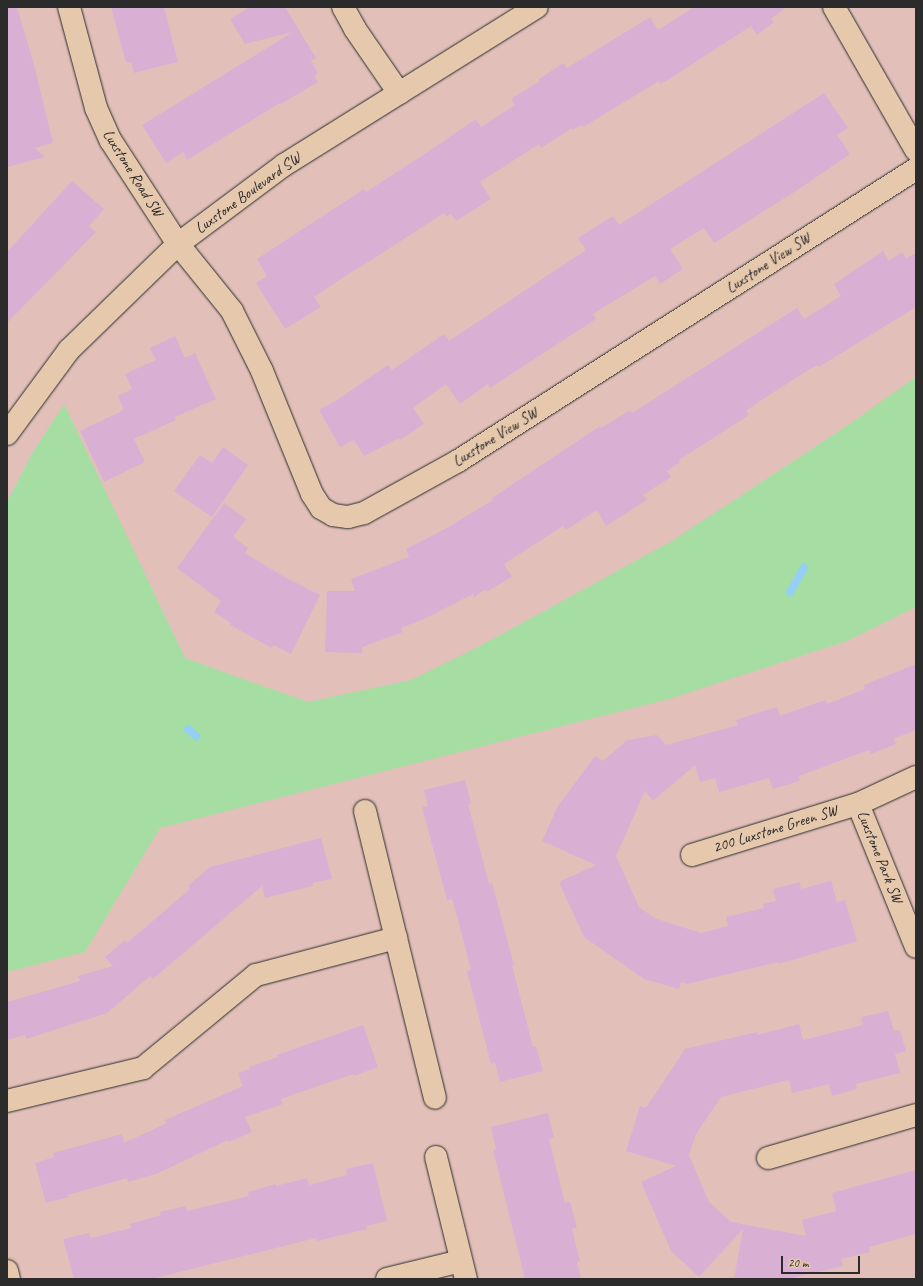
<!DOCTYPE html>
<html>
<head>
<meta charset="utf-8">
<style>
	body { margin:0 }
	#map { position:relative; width:923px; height:1286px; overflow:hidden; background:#e2c0b9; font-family:Caveat,sans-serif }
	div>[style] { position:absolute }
	.green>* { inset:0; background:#a5dda2 }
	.stream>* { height:8px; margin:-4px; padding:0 4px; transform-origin:4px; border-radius:4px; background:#96cff5 }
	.building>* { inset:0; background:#daafd4 }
	.roads { filter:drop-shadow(0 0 1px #2b2b2b) drop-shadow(0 0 1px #2b2b2b) }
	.minor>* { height:22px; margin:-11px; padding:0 11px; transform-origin:11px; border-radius:11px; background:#e6c8ad }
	span { translate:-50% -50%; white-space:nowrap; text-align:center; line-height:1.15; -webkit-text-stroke:3px #e6c8ad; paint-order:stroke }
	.street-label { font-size:16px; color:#2b2b2b }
	.frame { position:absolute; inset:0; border:8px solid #2b2b2b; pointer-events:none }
	.scale { position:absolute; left:781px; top:1256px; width:79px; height:18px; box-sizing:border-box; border:2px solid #2b2b2b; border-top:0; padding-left:5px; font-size:12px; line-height:14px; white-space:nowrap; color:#2b2b2b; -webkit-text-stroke:3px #e6c8ad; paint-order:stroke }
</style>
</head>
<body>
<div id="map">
	<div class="green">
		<i style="clip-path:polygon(916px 377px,916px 607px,847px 641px,669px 699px,160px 828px,85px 952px,7px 972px,7px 502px,31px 455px,64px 404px,185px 658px,308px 702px,411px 680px,480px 646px,672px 541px,845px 427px)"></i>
	</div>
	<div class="stream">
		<i style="left:790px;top:592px;width:28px;rotate:-60deg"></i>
		<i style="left:188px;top:729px;width:11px;rotate:41deg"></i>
	</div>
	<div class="building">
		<i style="clip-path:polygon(7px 7px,17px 7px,34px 65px,53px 143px,35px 148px,45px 157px,7px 167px)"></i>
		<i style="clip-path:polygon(111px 7px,164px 7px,178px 62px,134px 73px,131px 62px,126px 63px)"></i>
		<i style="clip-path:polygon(250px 7px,285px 7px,316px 58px,311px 61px,318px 73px,314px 76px,318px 82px,281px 104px,280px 103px,187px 160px,183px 152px,166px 163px,142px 125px,293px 32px,245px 44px,230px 19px)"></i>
		<i style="clip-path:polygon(694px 7px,787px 7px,771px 19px,774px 22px,757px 35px,751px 26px,671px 78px,660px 84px,659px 81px,583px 127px,581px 125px,573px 130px,572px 128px,541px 148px,539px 144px,480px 182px,491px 199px,456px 221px,451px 214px,446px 217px,444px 213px,359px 268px,359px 267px,314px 297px,321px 307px,285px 329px,256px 283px,267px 276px,257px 259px,364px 189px,366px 192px,426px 153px,476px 119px,481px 127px,515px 105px,511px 99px,540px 81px,539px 79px,563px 63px,567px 68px,650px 17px,658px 30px)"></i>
		<i style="clip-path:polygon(824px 93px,848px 128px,837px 135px,850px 154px,799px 189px,714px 243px,704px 228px,670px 249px,683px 269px,660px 284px,655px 276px,593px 314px,596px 319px,490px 388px,488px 384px,460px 404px,446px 384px,413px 408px,424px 424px,400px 440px,399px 438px,364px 456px,354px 440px,340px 447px,319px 410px,337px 400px,388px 365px,392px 370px,444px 334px,449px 341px,586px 250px,578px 238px,613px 216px,619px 225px)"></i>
		<i style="clip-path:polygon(72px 181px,104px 209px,89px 226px,96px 232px,7px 323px,7px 252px)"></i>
		<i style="clip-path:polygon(883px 251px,889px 261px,902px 252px,906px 258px,916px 253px,916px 307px,819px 367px,818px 365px,808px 370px,760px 401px,746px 411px,749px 415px,679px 460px,680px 462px,667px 471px,671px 477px,643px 495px,647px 500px,606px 526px,597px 510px,566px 530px,563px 526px,504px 564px,512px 577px,486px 592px,485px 590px,474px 597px,473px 594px,424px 619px,401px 628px,403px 632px,362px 647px,362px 653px,325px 652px,327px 591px,355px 591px,351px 579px,409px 557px,406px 549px,445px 529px,493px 500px,492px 498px,600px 426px,601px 428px,630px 410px,632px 413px,797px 308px,804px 319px,841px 296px,834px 284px)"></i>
		<i style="clip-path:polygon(175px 336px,185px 358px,195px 353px,216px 399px,175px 417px,176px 420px,134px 439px,145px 462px,104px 482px,80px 431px,124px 410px,118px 396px,132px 389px,125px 374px,156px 360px,150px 348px)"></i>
		<i style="clip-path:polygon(223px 447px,248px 465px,212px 517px,174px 491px,200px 455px,212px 463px)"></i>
		<i style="clip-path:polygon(224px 503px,246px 519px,233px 537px,248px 548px,245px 553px,281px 575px,320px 595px,291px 654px,273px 645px,272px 648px,230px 625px,231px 623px,214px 612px,221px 601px,177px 568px)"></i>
		<i style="clip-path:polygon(916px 664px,916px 730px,893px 739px,896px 744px,871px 754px,869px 750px,799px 776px,800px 781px,773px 789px,769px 778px,719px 792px,715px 778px,700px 782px,695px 765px,653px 801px,645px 791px,616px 856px,639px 907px,654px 918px,701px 933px,728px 926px,726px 917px,764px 908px,763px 904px,776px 901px,773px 889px,800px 882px,801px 889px,831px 881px,837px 902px,845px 900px,857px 941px,779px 964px,779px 962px,687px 984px,681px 982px,679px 989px,644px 979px,584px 937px,559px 882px,596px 865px,542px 841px,558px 806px,595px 756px,603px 761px,627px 740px,657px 735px,666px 745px,738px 725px,736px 720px,777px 707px,780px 716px,825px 700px,827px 704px,865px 689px,864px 685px)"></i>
		<i style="clip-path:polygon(465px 780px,471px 803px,468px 804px,489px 884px,492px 883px,514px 965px,512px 965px,533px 1047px,536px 1046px,543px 1071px,500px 1082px,495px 1063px,491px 1064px,467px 971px,471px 970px,458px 919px,452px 899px,447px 900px,422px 807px,428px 806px,424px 790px)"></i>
		<i style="clip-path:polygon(321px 838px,332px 879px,312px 883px,313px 886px,265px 898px,262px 886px,153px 979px,150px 976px,107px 1013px,26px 1039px,25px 1035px,7px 1040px,7px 1002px,80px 981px,78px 976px,113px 966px,105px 957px,125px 940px,127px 943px,190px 889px,188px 886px,210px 867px)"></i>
		<i style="clip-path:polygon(888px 1011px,894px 1031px,900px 1030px,906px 1051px,895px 1054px,900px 1073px,856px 1084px,857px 1089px,832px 1096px,829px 1084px,792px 1093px,789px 1080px,721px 1097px,696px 1134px,689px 1155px,709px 1202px,731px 1222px,806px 1236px,802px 1220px,836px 1211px,832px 1193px,916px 1170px,916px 1234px,869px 1247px,870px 1252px,841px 1259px,843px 1266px,788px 1279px,734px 1279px,743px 1229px,699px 1277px,671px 1251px,641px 1182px,676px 1166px,626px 1151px,640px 1106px,646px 1108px,685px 1049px,757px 1032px,757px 1035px,799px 1024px,803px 1040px,863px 1025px,861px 1017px)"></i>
		<i style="clip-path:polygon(363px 1025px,378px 1067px,354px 1076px,353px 1074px,281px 1099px,283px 1104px,245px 1117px,252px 1132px,229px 1142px,228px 1140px,156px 1174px,128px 1182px,127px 1178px,68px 1195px,69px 1197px,46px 1203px,35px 1163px,54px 1157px,53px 1153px,122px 1134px,124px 1143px,167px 1123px,165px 1120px,243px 1086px,238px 1073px,250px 1069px,249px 1067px,278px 1057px,277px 1055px)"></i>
		<i style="clip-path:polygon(548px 1113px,554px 1138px,549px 1139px,565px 1203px,570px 1201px,577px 1228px,572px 1229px,580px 1261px,577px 1262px,581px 1279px,525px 1279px,493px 1150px,496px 1149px,491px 1127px)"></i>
		<i style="clip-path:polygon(373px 1163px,387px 1221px,366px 1226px,367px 1229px,317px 1241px,316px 1238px,151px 1279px,74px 1279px,63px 1239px,89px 1233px,91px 1238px,131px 1228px,130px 1224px,161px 1215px,160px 1212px,186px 1206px,187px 1211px,249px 1196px,248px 1192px,276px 1184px,276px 1186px,307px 1178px,309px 1185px,347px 1175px,346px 1169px)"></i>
	</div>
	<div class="roads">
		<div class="minor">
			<i style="left:69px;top:7px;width:105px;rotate:75deg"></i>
			<i style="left:96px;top:108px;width:36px;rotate:66deg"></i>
			<i style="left:111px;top:141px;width:123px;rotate:57deg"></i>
			<i style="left:178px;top:244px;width:86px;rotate:51.1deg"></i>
			<i style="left:232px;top:311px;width:67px;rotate:63.4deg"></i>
			<i style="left:262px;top:371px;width:133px;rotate:67.9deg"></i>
			<i style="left:312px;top:494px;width:17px;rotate:57deg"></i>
			<i style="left:321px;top:508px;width:14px;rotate:30deg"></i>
			<i style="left:333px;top:515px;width:15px;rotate:8deg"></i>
			<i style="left:348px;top:517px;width:16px;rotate:-14deg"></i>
			<i style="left:364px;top:513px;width:107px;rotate:-29deg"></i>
			<i style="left:458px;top:461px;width:543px;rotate:-32.52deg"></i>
			<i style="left:343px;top:7px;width:25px;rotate:61deg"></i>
			<i style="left:355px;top:29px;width:78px;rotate:55.5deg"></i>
			<i style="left:834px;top:7px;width:165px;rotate:60.2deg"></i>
			<i style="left:7px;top:434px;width:104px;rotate:-53.6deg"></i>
			<i style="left:69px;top:350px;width:152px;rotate:-44.2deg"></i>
			<i style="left:178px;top:244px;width:132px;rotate:-36.7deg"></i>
			<i style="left:284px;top:165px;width:298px;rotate:-32deg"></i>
			<i style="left:858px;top:804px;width:154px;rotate:67.9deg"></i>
			<i style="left:365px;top:811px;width:295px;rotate:76.3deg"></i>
			<i style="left:692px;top:855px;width:174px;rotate:-17.1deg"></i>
			<i style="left:858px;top:804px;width:64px;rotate:-25deg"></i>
			<i style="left:7px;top:1101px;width:140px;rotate:-13.6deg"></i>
			<i style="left:143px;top:1068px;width:146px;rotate:-39.5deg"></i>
			<i style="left:256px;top:975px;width:145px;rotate:-14.8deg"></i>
			<i style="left:436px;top:1157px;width:126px;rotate:76.2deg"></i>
			<i style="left:768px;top:1158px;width:154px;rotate:-16.2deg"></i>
			<i style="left:7px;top:1271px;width:8px;rotate:76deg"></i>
			<i style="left:387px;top:1279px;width:76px;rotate:-13.7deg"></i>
		</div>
	</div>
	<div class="street-label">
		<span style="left:133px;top:173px;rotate:58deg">Luxstone Road SW</span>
		<span style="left:248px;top:193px;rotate:-36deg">Luxstone Boulevard SW</span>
		<span style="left:768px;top:263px;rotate:-33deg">Luxstone View SW</span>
		<span style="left:495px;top:437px;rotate:-32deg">Luxstone View SW</span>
		<span style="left:775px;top:829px;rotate:-17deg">200 Luxstone Green SW</span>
		<span style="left:880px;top:857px;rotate:68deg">Luxstone Park SW</span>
	</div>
	<div class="frame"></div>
	<div class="scale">20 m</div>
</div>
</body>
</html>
